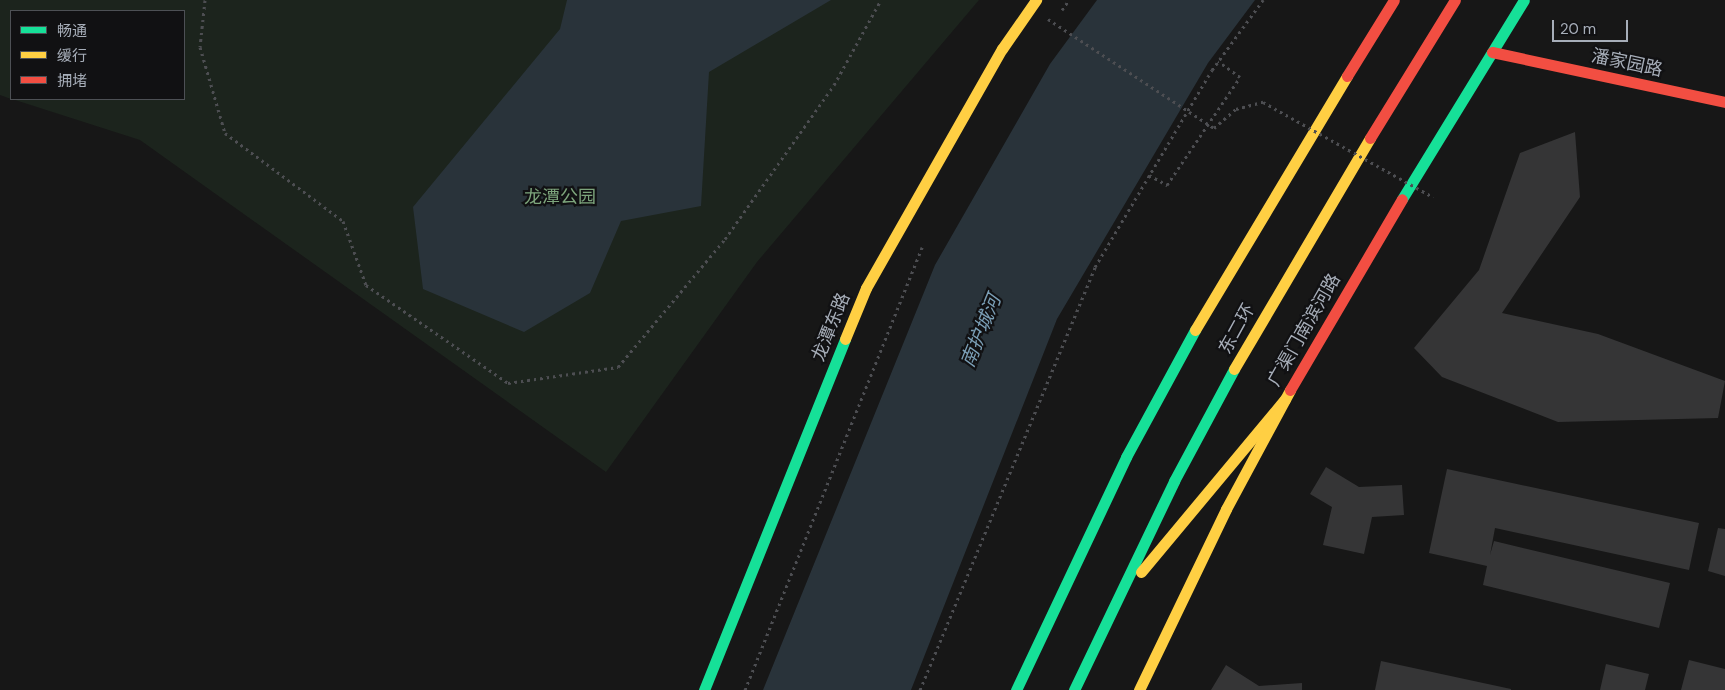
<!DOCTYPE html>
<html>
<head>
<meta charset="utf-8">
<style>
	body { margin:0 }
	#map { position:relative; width:1725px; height:690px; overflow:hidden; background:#171717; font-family:"DM Sans","Noto Sans SC",sans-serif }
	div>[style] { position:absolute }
	.green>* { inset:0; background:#1c241d }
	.water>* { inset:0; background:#29333a }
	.building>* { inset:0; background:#353536 }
	.path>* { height:3px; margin-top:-1.5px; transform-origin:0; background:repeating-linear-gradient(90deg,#4d4e52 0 2.5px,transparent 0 6.5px) }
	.fast>* { height:11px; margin:-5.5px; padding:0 5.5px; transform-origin:5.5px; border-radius:5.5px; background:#16e098 }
	.slow>* { height:11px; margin:-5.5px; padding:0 5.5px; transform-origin:5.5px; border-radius:5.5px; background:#ffcf43 }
	.jam>* { height:11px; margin:-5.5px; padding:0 5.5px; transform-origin:5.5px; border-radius:5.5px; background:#f24e42 }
	.path-bridge>* { height:3px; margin-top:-1.5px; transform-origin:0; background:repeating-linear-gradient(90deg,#4d4e52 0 2.5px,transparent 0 6.5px) }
	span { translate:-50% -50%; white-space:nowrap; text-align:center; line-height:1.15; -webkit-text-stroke:4.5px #111113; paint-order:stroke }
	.street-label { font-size:18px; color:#a7aeb9 }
	.park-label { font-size:18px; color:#7da57c }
	.water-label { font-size:19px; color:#7b9fb6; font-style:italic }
	.legend { position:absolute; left:10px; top:10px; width:175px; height:90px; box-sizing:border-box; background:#111113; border:1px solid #4d5055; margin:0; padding:6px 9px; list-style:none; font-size:15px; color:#a7aeb9 }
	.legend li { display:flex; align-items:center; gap:10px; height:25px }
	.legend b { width:25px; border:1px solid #4d5055 }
	.scale { position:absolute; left:1552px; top:20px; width:76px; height:22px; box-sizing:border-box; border:2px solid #a7aeb9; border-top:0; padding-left:6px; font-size:15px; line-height:18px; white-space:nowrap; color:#a7aeb9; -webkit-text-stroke:4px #111113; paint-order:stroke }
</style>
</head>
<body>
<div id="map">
	<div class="green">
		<i style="clip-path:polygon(0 0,979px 0,757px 262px,606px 472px,140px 140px,12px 99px,184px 99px,184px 11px,11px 11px,11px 99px,0 95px)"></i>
	</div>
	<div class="water">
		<i style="clip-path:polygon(567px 0,831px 0,709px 72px,701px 206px,621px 221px,590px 293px,524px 332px,423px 289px,413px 207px,560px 29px)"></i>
		<i style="clip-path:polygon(1097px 0,1255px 0,1208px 63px,1057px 319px,911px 690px,763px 690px,935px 265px,1050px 64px)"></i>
	</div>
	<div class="building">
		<i style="clip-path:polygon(1575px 132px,1580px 197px,1502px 313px,1598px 334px,1725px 381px,1718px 418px,1558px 422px,1442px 377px,1414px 348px,1479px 270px,1520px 153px)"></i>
		<i style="clip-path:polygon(1326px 467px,1359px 487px,1402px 485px,1404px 515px,1372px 517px,1364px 554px,1323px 545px,1332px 507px,1310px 494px)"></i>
		<i style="clip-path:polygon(1447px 469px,1699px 523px,1689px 570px,1495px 528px,1490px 555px,1494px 541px,1670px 583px,1659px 628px,1483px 585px,1487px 566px,1429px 553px)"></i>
		<i style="clip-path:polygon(1718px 528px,1725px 529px,1725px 576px,1708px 571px)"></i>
		<i style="clip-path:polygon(1689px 660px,1725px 669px,1725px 690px,1681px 690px)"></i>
		<i style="clip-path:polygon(1381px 661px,1511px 689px,1511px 690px,1375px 690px)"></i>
		<i style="clip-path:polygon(1606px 664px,1649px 674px,1645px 690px,1600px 690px)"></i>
		<i style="clip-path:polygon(1226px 665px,1259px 686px,1302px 683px,1302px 690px,1211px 690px)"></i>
	</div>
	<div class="path">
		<i style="left:205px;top:0;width:47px;rotate:96.1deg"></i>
		<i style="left:200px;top:47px;width:90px;rotate:73.8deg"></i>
		<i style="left:225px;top:133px;width:147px;rotate:36.7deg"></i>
		<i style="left:343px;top:221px;width:68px;rotate:70.2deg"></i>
		<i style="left:366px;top:285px;width:173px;rotate:34.6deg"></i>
		<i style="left:508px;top:383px;width:111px;rotate:-8.3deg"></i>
		<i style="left:618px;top:367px;width:167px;rotate:-50.1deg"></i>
		<i style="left:725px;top:239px;width:189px;rotate:-54.7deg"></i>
		<i style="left:834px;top:85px;width:97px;rotate:-61.1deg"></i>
		<i style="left:1062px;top:10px;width:12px;rotate:-55deg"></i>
		<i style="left:1149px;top:175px;width:21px;rotate:29deg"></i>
		<i style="left:1167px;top:185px;width:130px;rotate:-55.9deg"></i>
		<i style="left:1240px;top:77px;width:27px;rotate:-144deg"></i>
		<i style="left:745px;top:690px;width:477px;rotate:-68.2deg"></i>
		<i style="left:920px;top:690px;width:458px;rotate:-67.5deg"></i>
		<i style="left:1095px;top:267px;width:229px;rotate:-59.3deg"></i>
		<i style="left:1212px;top:70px;width:87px;rotate:-53.9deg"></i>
	</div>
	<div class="fast">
		<i style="left:1402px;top:199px;width:233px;rotate:-58.5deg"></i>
		<i style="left:704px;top:690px;width:378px;rotate:-68.1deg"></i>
		<i style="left:1016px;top:690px;width:258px;rotate:-64.7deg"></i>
		<i style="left:1126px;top:457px;width:145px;rotate:-61.5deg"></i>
		<i style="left:1074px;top:690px;width:232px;rotate:-64.4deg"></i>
		<i style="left:1174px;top:481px;width:127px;rotate:-61.8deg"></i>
	</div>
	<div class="slow">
		<i style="left:1195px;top:330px;width:296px;rotate:-59.1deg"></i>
		<i style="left:845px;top:339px;width:55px;rotate:-67.6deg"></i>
		<i style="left:866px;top:288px;width:275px;rotate:-60.4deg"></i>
		<i style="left:1002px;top:49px;width:60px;rotate:-55.2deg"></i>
		<i style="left:1234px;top:369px;width:268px;rotate:-59.5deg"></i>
		<i style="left:1141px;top:572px;width:225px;rotate:-50.2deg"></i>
		<i style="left:1139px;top:690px;width:201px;rotate:-64.3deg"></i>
		<i style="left:1226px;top:509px;width:135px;rotate:-61.7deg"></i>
	</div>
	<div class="jam">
		<i style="left:1492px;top:52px;width:238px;rotate:12.1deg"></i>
		<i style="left:1347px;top:76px;width:89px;rotate:-58.3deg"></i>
		<i style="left:1370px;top:138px;width:162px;rotate:-58.4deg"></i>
		<i style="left:1290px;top:390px;width:221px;rotate:-59.6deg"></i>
	</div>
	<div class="path-bridge">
		<i style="left:1048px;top:19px;width:199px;rotate:33.3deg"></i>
		<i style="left:1214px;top:128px;width:29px;rotate:-41deg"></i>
		<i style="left:1236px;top:109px;width:28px;rotate:-15deg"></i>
		<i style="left:1263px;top:102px;width:195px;rotate:29.2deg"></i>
	</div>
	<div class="street-label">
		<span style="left:1627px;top:63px;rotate:12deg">潘家园路</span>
		<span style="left:831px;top:327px;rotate:-68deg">龙潭东路</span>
		<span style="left:1237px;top:329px;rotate:-61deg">东二环</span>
		<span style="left:1304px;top:330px;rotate:-60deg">广渠门南滨河路</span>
	</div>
	<div class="park-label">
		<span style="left:560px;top:197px">龙潭公园</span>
	</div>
	<div class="water-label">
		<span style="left:981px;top:331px;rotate:-68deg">南护城河</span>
	</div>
	<ul class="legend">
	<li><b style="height:6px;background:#16e098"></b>畅通</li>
	<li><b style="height:6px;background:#ffcf43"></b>缓行</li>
	<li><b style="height:6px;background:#f24e42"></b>拥堵</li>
	</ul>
	<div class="scale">20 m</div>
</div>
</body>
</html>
